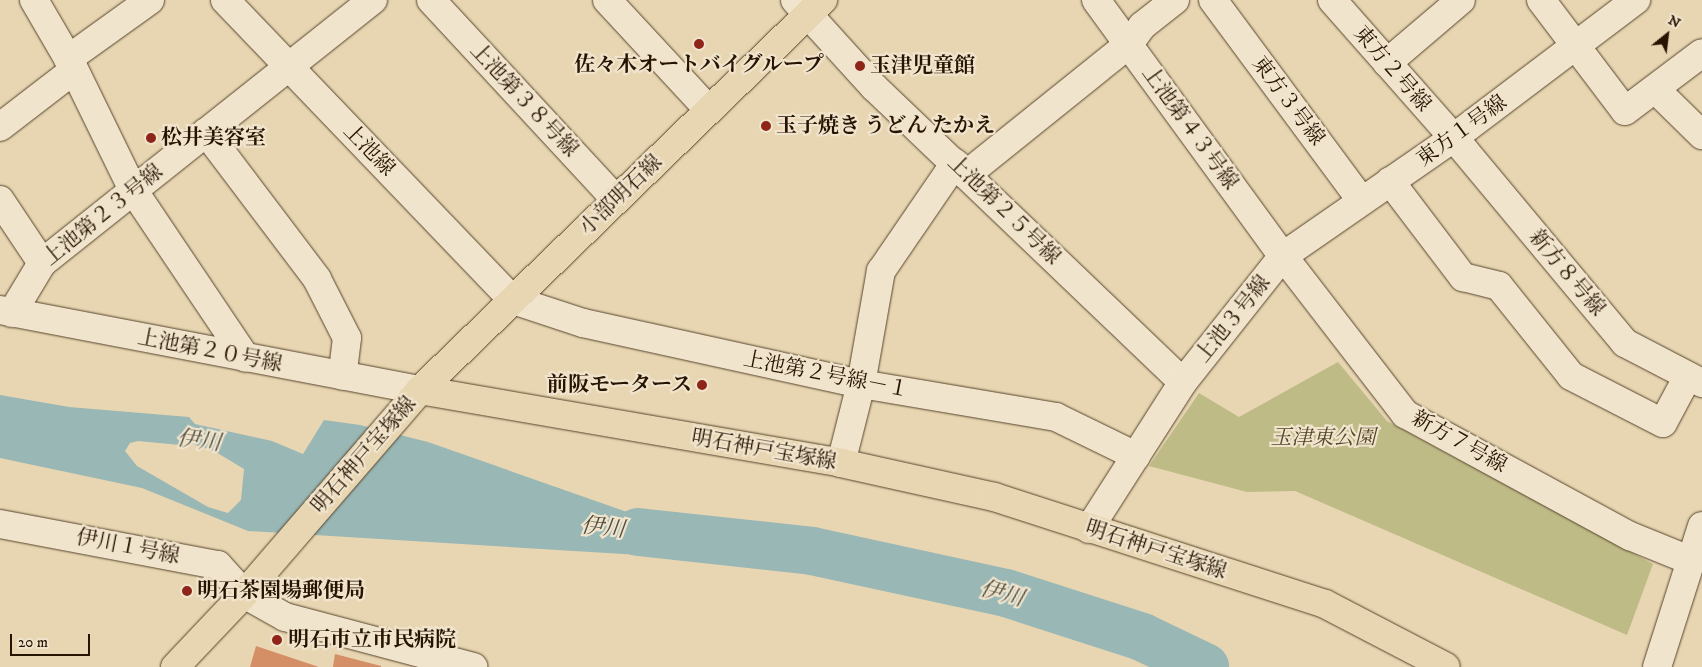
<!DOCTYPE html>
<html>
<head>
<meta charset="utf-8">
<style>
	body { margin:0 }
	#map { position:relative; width:1702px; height:667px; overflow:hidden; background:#e8d6b2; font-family:"IM FELL DW Pica","Noto Serif JP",serif }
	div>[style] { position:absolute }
	.green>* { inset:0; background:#bebb87 }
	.water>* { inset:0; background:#99b7b5 }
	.river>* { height:48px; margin:-24px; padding:0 24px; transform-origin:24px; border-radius:24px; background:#99b7b5 }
	.building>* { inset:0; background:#d48f66 }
	.roads { filter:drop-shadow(0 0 1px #57442c) drop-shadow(0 0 1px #57442c) }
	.minor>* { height:28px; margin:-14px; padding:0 14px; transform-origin:14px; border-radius:14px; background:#f0e4cd }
	.major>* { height:28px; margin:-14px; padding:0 14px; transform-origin:14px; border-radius:14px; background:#e8d6b2 }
	.dots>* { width:14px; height:14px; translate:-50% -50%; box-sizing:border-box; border:2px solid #f0e4cd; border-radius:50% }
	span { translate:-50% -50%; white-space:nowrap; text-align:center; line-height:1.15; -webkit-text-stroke:4.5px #f0e4cd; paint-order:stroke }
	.poi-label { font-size:21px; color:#271400; font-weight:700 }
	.left { translate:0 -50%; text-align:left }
	.right { translate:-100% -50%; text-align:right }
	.street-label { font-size:21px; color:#271400 }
	.park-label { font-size:21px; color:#544628; font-style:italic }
	.water-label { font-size:22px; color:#4f4d3f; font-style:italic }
	.north { position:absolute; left:1642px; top:10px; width:50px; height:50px; -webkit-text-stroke:4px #f0e4cd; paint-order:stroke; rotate:29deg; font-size:14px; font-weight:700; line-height:20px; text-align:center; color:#271400 }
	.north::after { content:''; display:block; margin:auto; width:18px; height:22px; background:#271400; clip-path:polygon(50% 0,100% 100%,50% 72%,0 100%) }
	.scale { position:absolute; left:10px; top:634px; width:80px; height:22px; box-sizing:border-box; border:2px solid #271400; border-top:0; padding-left:6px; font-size:15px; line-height:18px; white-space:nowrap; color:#271400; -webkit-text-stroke:4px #f0e4cd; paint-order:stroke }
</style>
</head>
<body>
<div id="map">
	<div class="green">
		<i style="clip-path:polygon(1338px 362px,1387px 421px,1653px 564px,1627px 635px,1295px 491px,1247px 492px,1149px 466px,1199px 393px,1239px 417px)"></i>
	</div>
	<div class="water">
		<i style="clip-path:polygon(evenodd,0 395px,69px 407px,189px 417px,195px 424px,272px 441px,303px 454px,324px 420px,360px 425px,428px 442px,772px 563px,248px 531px,142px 488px,0 458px,0 395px,138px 441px,180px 445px,186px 442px,214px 451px,244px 469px,241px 500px,228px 513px,208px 507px,137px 466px,125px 451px,130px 443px,138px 441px)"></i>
	</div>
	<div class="river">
		<i style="left:638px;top:532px;width:175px;rotate:6.2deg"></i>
		<i style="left:812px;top:551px;width:198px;rotate:12.2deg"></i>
		<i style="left:1006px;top:593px;width:143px;rotate:17.9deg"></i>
		<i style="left:1142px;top:637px;width:70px;rotate:25.5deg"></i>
	</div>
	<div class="building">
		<i style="clip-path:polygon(256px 646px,319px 667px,250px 667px)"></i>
		<i style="clip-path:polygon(335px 654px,381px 666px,381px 667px,333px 667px)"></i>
	</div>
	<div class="roads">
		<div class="minor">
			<i style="left:34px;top:0;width:78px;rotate:59.8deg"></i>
			<i style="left:73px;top:67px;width:137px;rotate:64deg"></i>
			<i style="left:133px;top:190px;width:202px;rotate:56.1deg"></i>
			<i style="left:225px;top:0;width:416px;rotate:46.2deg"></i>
			<i style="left:513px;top:300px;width:74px;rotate:18.2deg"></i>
			<i style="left:583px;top:323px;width:285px;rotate:12.4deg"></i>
			<i style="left:861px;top:384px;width:198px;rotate:9.6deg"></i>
			<i style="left:1056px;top:417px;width:89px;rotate:26deg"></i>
			<i style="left:431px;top:0;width:272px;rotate:47.2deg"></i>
			<i style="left:607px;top:0;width:150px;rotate:47.2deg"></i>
			<i style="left:795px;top:0;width:118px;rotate:47.8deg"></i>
			<i style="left:874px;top:87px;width:427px;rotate:43.7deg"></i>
			<i style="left:1096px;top:0;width:317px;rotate:53.9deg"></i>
			<i style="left:1283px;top:256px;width:200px;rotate:52.3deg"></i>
			<i style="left:1405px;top:414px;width:256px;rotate:28.5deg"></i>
			<i style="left:1630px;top:536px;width:64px;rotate:22.1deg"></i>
			<i style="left:1213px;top:0;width:250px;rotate:53.5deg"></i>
			<i style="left:1332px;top:0;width:201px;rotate:48.6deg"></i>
			<i style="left:1465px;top:151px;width:250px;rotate:50.2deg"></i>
			<i style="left:1625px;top:343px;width:87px;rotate:27.5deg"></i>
			<i style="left:1541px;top:0;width:139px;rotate:52.9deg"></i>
			<i style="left:1625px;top:111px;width:96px;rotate:-37deg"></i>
			<i style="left:68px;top:59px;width:101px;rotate:-35.7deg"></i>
			<i style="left:1387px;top:63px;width:97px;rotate:-40.4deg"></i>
			<i style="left:1655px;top:89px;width:66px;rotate:44.4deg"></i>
			<i style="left:0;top:127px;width:93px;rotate:-37.6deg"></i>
			<i style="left:206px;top:132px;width:184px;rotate:52.9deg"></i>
			<i style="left:317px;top:279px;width:66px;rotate:63deg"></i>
			<i style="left:347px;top:338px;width:38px;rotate:97deg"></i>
			<i style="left:966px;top:175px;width:209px;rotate:-38.8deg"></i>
			<i style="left:1129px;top:44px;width:22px;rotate:-54deg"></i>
			<i style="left:1142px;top:26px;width:42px;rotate:-38.2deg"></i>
			<i style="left:1390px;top:181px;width:121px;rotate:52.8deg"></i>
			<i style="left:1463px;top:277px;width:37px;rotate:14deg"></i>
			<i style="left:1499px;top:286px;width:115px;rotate:51.3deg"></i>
			<i style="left:1571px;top:376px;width:103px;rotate:27.1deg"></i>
			<i style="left:1663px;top:423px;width:53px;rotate:-62deg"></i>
			<i style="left:0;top:200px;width:76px;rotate:56.3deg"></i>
			<i style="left:0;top:310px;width:428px;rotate:10.8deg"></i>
			<i style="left:12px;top:313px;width:58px;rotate:-59deg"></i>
			<i style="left:42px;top:263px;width:423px;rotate:-38.5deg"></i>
			<i style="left:841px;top:463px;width:81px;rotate:-75.8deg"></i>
			<i style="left:861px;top:384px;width:115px;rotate:-80deg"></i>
			<i style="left:881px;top:271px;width:131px;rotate:-55.6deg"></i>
			<i style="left:0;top:524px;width:222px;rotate:10.7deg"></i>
			<i style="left:218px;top:565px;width:39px;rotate:48deg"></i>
			<i style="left:244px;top:594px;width:47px;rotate:29.3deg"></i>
			<i style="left:285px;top:617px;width:195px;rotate:14.9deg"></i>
			<i style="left:1089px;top:529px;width:174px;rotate:-57.4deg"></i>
			<i style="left:1183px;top:382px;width:161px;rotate:-51.6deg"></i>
			<i style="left:1283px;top:256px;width:206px;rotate:-34.7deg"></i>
			<i style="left:1452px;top:139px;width:231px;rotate:-37.1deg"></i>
			<i style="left:1657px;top:667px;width:148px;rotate:-72.3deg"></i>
		</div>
		<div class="major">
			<i style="left:420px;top:390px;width:427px;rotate:9.8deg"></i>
			<i style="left:841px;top:463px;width:157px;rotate:12.5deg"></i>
			<i style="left:994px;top:497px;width:348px;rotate:17.9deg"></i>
			<i style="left:1325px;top:604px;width:136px;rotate:27.5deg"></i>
			<i style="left:175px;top:667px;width:100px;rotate:-46.6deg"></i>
			<i style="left:244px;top:594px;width:269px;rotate:-49.2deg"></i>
			<i style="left:420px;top:390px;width:561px;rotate:-44.06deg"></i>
		</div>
	</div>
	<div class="dots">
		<i style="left:699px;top:44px;background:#8f2418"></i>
		<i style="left:860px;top:66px;background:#8f2418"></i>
		<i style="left:766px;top:126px;background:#8f2418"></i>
		<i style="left:151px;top:138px;background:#8f2418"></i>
		<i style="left:702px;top:385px;background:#8f2418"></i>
		<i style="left:187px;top:591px;background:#8f2418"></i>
		<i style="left:277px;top:640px;background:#8f2418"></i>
	</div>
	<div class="poi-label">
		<span style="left:699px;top:65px">佐々木オートバイグループ</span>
		<span class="left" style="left:870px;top:66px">玉津児童館</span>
		<span class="left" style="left:776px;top:126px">玉子焼き うどん たかえ</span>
		<span class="left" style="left:161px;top:138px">松井美容室</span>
		<span class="right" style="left:692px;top:385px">前阪モータース</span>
		<span class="left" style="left:197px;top:591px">明石茶園場郵便局</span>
		<span class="left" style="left:288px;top:640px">明石市立市民病院</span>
	</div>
	<div class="street-label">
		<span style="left:1392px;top:69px;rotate:49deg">東方２号線</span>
		<span style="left:524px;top:100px;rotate:47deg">上池第３８号線</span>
		<span style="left:1288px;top:101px;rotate:53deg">東方３号線</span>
		<span style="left:1190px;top:128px;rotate:54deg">上池第４３号線</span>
		<span style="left:1462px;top:131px;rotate:-36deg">東方１号線</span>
		<span style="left:369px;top:150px;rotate:46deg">上池線</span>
		<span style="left:621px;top:195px;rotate:-44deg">小部明石線</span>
		<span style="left:1004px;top:210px;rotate:44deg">上池第２５号線</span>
		<span style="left:103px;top:215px;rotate:-39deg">上池第２３号線</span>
		<span style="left:1567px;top:273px;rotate:50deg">新方８号線</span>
		<span style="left:1233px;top:319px;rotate:-51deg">上池３号線</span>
		<span style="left:210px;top:351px;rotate:11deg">上池第２０号線</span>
		<span style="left:826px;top:375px;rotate:11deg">上池第２号線－１</span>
		<span style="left:1459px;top:442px;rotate:29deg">新方７号線</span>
		<span style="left:764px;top:450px;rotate:10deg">明石神戸宝塚線</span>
		<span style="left:364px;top:455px;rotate:-49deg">明石神戸宝塚線</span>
		<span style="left:128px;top:547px;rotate:11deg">伊川１号線</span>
		<span style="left:1156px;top:550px;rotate:18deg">明石神戸宝塚線</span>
	</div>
	<div class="park-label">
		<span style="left:1323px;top:438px">玉津東公園</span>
	</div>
	<div class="water-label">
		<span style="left:199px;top:441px;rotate:7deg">伊川</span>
		<span style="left:603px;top:528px;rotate:6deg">伊川</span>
		<span style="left:1002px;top:594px;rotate:15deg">伊川</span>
	</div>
	<div class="north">N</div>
	<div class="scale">20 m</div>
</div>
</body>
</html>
